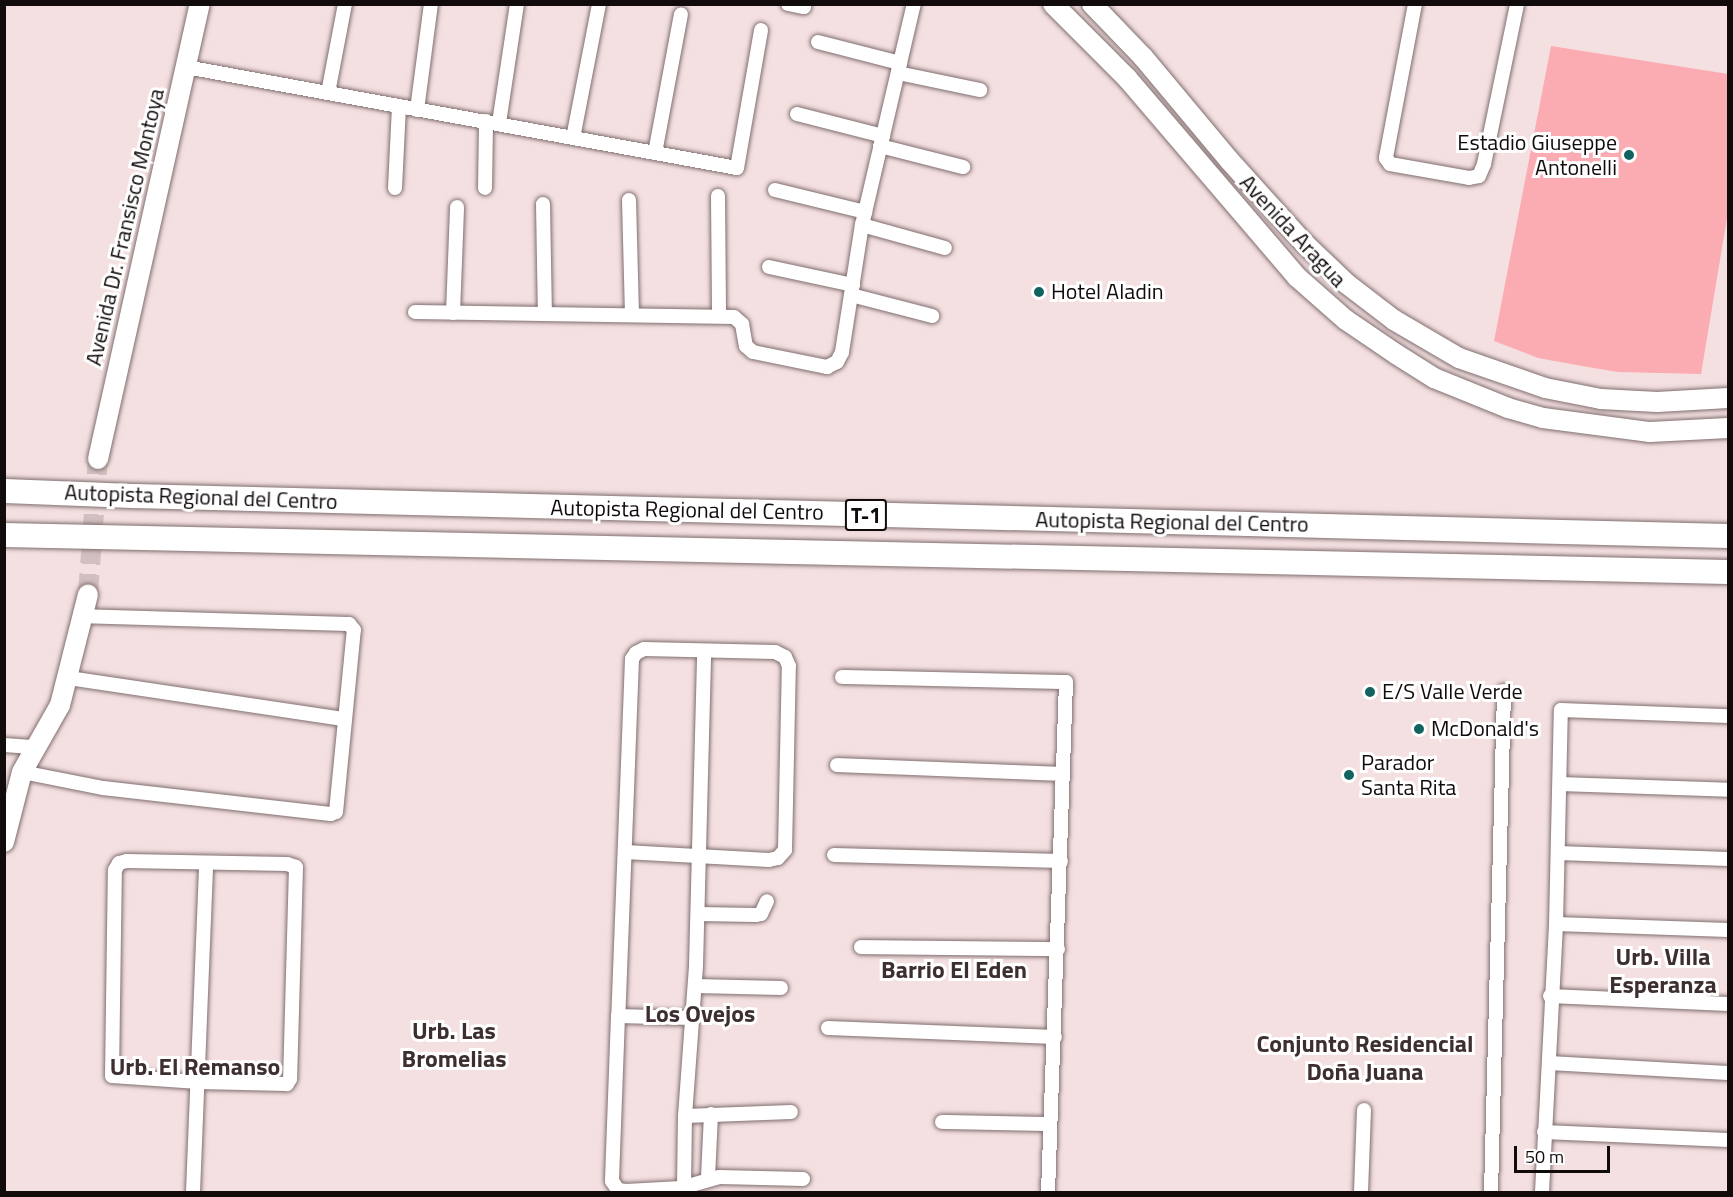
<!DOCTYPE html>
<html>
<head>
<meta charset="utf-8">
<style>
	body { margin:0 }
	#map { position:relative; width:1733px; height:1197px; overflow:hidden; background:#f4e0e1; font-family:"Titillium Web",sans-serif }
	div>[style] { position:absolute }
	.green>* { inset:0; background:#fbacb2 }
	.secondary-tunnel>* { height:20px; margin-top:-10px; transform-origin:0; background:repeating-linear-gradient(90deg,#d2c0c1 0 20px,transparent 0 30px) }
	.roads { filter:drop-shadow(0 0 2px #806e6f) drop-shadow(0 0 2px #806e6f) }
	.street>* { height:14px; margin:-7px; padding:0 7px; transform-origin:7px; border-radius:7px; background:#fff }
	.secondary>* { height:20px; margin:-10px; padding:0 10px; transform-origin:10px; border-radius:10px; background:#fff }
	.highway>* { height:24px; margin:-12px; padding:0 12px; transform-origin:12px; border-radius:12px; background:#fff }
	.dots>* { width:16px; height:16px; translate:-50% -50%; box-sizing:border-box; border:3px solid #fff; border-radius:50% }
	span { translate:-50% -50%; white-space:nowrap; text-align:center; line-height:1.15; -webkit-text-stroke:6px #fff; paint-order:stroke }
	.shield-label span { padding:2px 4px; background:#fff; border:2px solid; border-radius:4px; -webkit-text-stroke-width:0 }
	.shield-label { font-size:21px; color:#110b0b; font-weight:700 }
	.poi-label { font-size:22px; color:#110b0b }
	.right { translate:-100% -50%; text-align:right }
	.left { translate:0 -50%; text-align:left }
	.street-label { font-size:22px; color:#110b0b }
	.neighbourhood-label { font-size:24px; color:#3d2e2f; font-weight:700 }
	.frame { position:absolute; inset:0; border:6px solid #110b0b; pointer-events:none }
	.scale { position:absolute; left:1514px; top:1146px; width:96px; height:27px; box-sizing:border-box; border:3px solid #110b0b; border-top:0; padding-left:8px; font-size:18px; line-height:21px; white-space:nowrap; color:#110b0b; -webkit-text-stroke:4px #fff; paint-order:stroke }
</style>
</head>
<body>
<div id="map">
	<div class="green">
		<i style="clip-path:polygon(1551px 46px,1728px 74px,1728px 212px,1701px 374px,1618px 372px,1582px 366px,1538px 358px,1494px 341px)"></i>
	</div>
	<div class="secondary-tunnel">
		<i style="left:88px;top:594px;width:135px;rotate:-85.8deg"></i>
	</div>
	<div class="roads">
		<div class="street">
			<i style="left:788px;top:4px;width:16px;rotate:11deg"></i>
			<i style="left:804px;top:7px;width:3px;rotate:-90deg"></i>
			<i style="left:1415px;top:4px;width:157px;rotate:100.7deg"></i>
			<i style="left:1386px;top:158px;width:7px;rotate:56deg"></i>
			<i style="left:1390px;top:164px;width:80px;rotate:10deg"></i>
			<i style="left:1469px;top:178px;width:10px;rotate:-11deg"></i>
			<i style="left:1479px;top:176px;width:13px;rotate:-67deg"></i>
			<i style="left:1484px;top:164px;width:163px;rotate:-78.3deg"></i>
			<i style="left:818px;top:42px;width:85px;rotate:14.4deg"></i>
			<i style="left:186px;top:67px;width:560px;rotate:10.39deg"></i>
			<i style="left:737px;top:168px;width:140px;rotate:-80.1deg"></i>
			<i style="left:898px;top:73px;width:84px;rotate:11.7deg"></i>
			<i style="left:328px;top:93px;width:91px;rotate:-79.2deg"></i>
			<i style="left:417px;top:110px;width:107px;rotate:-82.5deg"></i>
			<i style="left:797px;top:114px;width:89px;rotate:14.3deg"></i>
			<i style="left:499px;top:123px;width:120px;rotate:-81.4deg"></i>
			<i style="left:573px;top:138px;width:136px;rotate:-79deg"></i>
			<i style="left:880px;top:146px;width:86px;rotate:14.2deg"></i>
			<i style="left:655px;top:153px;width:141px;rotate:-79.4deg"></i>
			<i style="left:395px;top:188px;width:82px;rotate:-87.2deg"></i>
			<i style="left:485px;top:188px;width:67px;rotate:-89.1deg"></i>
			<i style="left:775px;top:190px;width:93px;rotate:13.7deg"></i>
			<i style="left:718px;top:196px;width:120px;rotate:89.5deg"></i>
			<i style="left:629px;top:200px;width:115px;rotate:88.5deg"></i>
			<i style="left:543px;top:204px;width:110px;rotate:89deg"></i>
			<i style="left:862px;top:225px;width:86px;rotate:15.5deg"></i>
			<i style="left:769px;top:267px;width:86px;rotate:12.1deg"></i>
			<i style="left:851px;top:295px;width:84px;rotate:14.5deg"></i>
			<i style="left:415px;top:312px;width:319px;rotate:0.9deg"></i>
			<i style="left:734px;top:317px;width:11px;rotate:41deg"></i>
			<i style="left:742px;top:324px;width:22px;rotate:80deg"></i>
			<i style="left:746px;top:346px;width:9px;rotate:41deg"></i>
			<i style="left:753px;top:352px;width:76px;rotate:11.5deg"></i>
			<i style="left:827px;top:367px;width:11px;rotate:-27deg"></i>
			<i style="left:837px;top:362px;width:11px;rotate:-63deg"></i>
			<i style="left:842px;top:352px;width:129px;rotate:-81.1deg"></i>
			<i style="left:862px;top:225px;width:227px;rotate:-76.8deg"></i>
			<i style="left:453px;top:313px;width:106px;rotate:-87.8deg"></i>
			<i style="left:842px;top:677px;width:224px;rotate:1.3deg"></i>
			<i style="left:1066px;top:682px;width:510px;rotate:92.02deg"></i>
			<i style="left:69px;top:678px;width:277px;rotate:8.5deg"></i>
			<i style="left:4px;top:745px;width:31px;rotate:4deg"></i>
			<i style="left:837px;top:765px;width:226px;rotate:2.3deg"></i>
			<i style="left:22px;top:772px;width:83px;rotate:11.2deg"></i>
			<i style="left:103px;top:788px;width:229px;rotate:6.5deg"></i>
			<i style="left:331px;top:814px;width:5px;rotate:-22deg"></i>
			<i style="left:336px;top:812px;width:183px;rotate:-84.4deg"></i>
			<i style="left:354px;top:630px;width:8px;rotate:-130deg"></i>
			<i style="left:349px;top:624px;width:265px;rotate:-178.3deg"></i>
			<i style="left:1560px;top:784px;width:168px;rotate:2deg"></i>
			<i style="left:625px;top:852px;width:144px;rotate:3.2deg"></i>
			<i style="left:769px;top:860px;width:9px;rotate:-13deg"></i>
			<i style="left:778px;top:858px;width:11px;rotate:-49deg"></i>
			<i style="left:785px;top:850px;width:184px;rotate:-88.8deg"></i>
			<i style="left:789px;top:666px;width:10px;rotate:-114deg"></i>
			<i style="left:785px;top:657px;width:11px;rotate:-153deg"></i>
			<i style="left:775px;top:652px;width:131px;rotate:-178.7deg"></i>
			<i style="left:644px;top:649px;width:9px;rotate:153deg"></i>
			<i style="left:636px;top:653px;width:7px;rotate:124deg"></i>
			<i style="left:632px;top:659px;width:357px;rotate:92.2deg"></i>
			<i style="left:618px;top:1016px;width:165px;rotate:92.1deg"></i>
			<i style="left:612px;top:1181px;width:11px;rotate:56deg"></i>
			<i style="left:618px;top:1190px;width:8px;rotate:7deg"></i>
			<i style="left:626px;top:1191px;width:55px;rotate:-3.1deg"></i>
			<i style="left:681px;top:1188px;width:40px;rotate:-16deg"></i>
			<i style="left:719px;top:1177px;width:84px;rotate:1.4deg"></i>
			<i style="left:1558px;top:853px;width:170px;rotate:2deg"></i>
			<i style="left:834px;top:855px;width:227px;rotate:1.5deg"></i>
			<i style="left:127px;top:861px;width:160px;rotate:1.1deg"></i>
			<i style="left:287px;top:864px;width:9px;rotate:18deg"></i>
			<i style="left:296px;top:867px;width:212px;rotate:91.6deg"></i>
			<i style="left:290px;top:1079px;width:6px;rotate:121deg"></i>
			<i style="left:287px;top:1084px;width:89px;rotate:-178.7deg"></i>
			<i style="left:198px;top:1082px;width:86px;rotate:-176deg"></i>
			<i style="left:112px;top:1076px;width:206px;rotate:-89.2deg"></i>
			<i style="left:115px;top:870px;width:8px;rotate:-60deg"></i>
			<i style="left:119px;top:863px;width:8px;rotate:-14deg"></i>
			<i style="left:698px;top:914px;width:58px;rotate:1deg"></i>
			<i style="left:756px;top:915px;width:5px;rotate:-11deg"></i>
			<i style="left:761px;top:914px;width:14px;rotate:-65deg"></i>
			<i style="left:1556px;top:924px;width:172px;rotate:2deg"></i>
			<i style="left:861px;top:947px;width:197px;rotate:0.6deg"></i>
			<i style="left:695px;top:986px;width:86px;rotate:1.3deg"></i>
			<i style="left:1550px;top:996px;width:178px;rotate:2.6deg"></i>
			<i style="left:618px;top:1016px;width:74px;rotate:1.5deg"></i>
			<i style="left:828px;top:1028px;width:227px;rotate:2.3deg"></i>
			<i style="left:1549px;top:1063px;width:179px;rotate:3.2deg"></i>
			<i style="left:685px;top:1116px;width:106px;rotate:-2.2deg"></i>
			<i style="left:942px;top:1122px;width:108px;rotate:1.1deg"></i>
			<i style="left:1544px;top:1132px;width:184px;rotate:2.5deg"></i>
			<i style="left:708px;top:1178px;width:64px;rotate:-87.3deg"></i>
			<i style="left:684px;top:1187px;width:71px;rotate:-89.2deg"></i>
			<i style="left:685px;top:1116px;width:151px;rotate:-85.8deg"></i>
			<i style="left:696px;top:965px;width:314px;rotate:-88.5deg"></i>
			<i style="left:193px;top:1192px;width:329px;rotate:-87.7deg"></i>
			<i style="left:1361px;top:1192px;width:82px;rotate:-87.9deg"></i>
			<i style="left:1491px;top:1192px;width:501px;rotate:-88.51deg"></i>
			<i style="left:1542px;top:1192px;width:268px;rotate:-87deg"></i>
			<i style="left:1556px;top:924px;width:214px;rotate:-88.7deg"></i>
			<i style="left:1561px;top:710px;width:167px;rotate:2.1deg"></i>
		</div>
		<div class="secondary">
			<i style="left:1053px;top:4px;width:105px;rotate:45deg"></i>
			<i style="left:1127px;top:78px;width:262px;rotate:49.5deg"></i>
			<i style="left:1297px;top:277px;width:65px;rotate:41.3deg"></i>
			<i style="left:1346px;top:320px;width:60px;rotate:34.2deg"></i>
			<i style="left:1396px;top:354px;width:45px;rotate:32.3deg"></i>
			<i style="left:1434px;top:378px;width:80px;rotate:22.1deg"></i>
			<i style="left:1508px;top:408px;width:36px;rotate:16deg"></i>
			<i style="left:1543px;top:418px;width:108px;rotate:7.5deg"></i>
			<i style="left:1650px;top:432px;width:78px;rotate:-2.9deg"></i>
			<i style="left:1092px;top:4px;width:74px;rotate:46.1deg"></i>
			<i style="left:1143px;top:57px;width:134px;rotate:50.1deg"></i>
			<i style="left:1229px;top:160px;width:113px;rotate:47.9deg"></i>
			<i style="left:1305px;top:244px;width:58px;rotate:43.6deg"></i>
			<i style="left:1347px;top:284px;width:59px;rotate:37.5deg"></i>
			<i style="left:1394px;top:320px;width:75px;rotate:30.3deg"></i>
			<i style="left:1459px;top:358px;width:91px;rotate:19.2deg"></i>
			<i style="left:1545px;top:388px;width:57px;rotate:11.1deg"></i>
			<i style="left:1601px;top:399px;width:56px;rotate:3.1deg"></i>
			<i style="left:1657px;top:402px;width:71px;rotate:-3.2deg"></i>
			<i style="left:98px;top:459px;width:466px;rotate:-77.4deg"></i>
			<i style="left:4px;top:842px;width:72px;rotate:-75.6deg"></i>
			<i style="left:22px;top:772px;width:77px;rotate:-60.4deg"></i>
			<i style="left:60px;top:705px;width:114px;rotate:-75.8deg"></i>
		</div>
		<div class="highway">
			<i style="left:4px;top:491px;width:129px;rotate:2.2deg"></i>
			<i style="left:133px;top:496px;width:1596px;rotate:1.44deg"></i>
			<i style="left:4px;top:535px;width:1724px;rotate:1.23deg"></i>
		</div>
	</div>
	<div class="dots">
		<i style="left:1629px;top:155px;background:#126261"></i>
		<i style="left:1039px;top:292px;background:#126261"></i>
		<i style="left:1370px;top:692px;background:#126261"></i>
		<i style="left:1419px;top:729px;background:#126261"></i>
		<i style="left:1349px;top:775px;background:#126261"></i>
	</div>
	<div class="shield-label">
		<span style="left:866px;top:515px">T-1</span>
	</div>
	<div class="poi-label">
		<span class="right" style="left:1617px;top:155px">Estadio Giuseppe<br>Antonelli</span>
		<span class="left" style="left:1051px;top:292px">Hotel Aladin</span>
		<span class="left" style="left:1382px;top:692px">E/S Valle Verde</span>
		<span class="left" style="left:1431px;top:729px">McDonald's</span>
		<span class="left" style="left:1361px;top:775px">Parador<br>Santa Rita</span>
	</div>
	<div class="street-label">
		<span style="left:125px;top:227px;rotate:-77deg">Avenida Dr. Fransisco Montoya</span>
		<span style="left:1293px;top:231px;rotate:47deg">Avenida Aragua</span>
		<span style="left:201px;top:497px;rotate:2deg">Autopista Regional del Centro</span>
		<span style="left:687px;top:510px;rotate:1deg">Autopista Regional del Centro</span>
		<span style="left:1172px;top:522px;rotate:1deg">Autopista Regional del Centro</span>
	</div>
	<div class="neighbourhood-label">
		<span style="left:1663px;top:971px">Urb. Villa<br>Esperanza</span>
		<span style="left:954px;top:970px">Barrio El Eden</span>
		<span style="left:700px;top:1014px">Los Ovejos</span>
		<span style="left:454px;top:1045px">Urb. Las<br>Bromelias</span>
		<span style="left:1365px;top:1058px">Conjunto Residencial<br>Doña Juana</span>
		<span style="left:195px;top:1067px">Urb. El Remanso</span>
	</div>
	<div class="frame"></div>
	<div class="scale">50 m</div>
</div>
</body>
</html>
